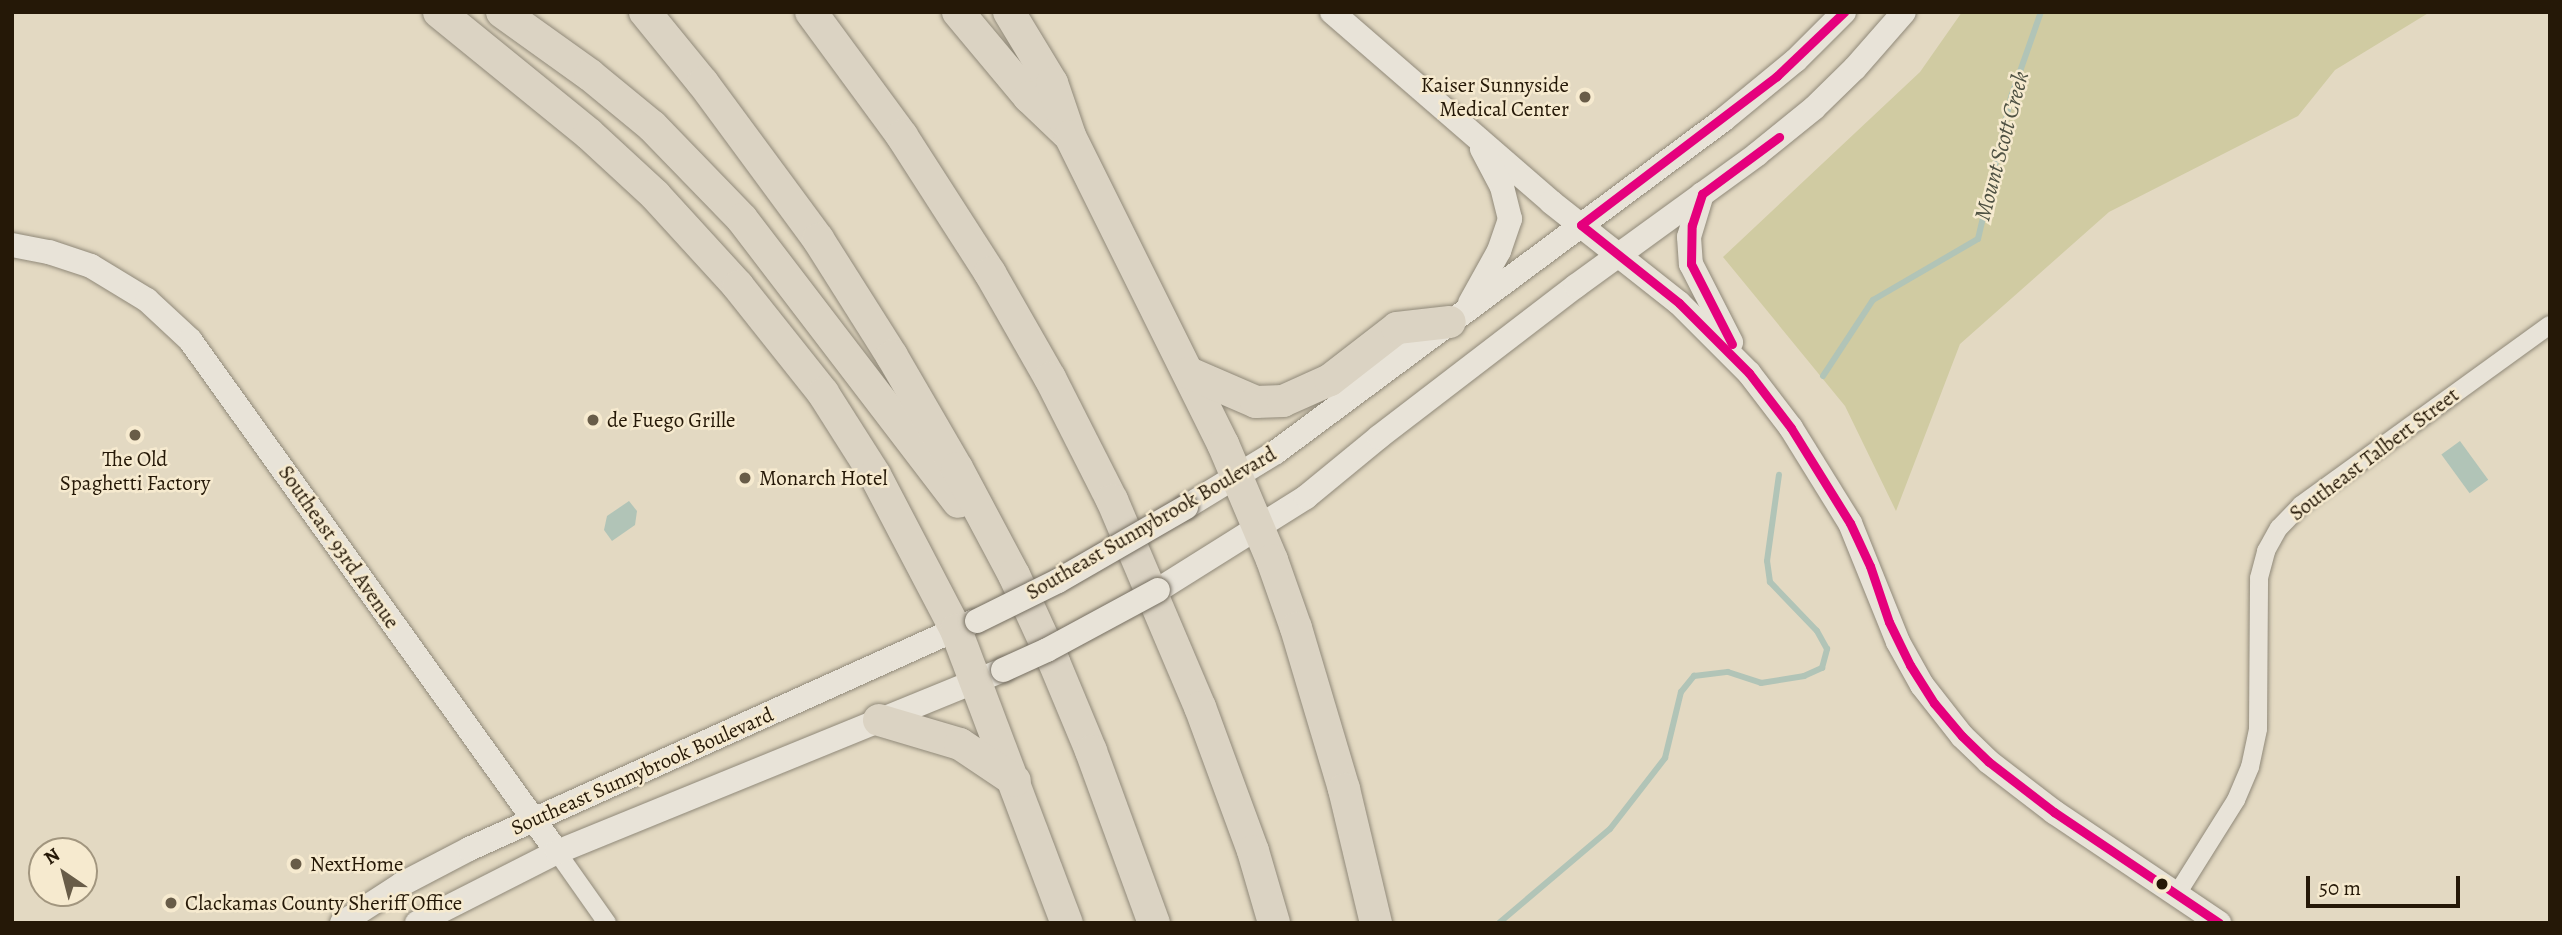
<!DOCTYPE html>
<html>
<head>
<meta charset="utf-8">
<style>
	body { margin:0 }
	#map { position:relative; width:2562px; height:935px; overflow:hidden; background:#e3d9c2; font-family:Alegreya,serif }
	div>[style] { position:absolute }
	.green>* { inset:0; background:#d0cba2 }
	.water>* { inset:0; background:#b1c4b7; transform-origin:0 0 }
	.stream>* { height:6px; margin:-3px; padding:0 3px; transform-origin:3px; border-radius:3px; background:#b1c4b7 }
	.roads { filter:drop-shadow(0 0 2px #908979) drop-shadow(0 0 2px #908979) }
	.street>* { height:18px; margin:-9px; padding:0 9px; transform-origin:9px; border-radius:9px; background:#e8e3d8 }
	.secondary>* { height:24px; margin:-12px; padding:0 12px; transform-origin:12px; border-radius:12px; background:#e8e3d8 }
	.highway>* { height:32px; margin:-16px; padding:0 16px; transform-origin:16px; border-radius:16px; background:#dbd3c3 }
	.bridges { filter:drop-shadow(0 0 2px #756e61) drop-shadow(0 0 2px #756e61) }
	.secondary-bridge>* { height:24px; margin:-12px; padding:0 12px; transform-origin:12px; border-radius:12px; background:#e8e3d8 }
	.bus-1>* { height:9px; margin:-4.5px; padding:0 4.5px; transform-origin:4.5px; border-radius:4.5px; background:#e5007d }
	.dots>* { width:19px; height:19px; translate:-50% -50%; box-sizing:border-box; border:4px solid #f6eacf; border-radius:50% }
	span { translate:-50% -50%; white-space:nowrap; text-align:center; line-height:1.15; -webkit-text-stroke:5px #f6eacf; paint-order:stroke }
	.poi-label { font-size:21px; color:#251807 }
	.right { translate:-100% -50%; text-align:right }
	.left { translate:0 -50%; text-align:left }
	.street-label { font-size:21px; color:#251807 }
	.water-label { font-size:23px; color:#4e5143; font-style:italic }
	.frame { position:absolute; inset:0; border:14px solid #251807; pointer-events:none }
	.north { position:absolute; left:28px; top:837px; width:70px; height:70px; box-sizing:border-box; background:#f6eacf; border:2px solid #a2967f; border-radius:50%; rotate:325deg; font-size:19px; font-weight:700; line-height:28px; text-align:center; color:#251807 }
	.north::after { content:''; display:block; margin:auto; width:24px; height:32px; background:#685c48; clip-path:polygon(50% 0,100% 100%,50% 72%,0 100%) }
	.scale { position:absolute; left:2306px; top:876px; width:154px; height:32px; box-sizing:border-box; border:4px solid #251807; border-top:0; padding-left:9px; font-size:21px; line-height:24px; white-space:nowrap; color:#251807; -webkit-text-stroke:5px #f6eacf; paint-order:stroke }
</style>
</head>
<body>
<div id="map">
	<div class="green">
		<i style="clip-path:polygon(1962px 12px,2430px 12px,2335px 70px,2298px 116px,2109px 212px,1960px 344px,1896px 511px,1845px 406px,1723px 257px,1920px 72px)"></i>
	</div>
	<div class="water">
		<i style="left:2460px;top:441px;width:48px;height:23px;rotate:54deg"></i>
		<i style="clip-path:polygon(629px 501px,637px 511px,635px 525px,612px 541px,604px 530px,607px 516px)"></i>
	</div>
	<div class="stream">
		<i style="left:1823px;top:376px;width:91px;rotate:-56.7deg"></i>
		<i style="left:1873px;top:300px;width:121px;rotate:-30.2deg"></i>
		<i style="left:1978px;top:239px;width:146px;rotate:-76.9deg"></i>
		<i style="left:2011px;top:97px;width:90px;rotate:-70.6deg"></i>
		<i style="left:1499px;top:923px;width:145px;rotate:-40.3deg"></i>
		<i style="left:1610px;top:829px;width:90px;rotate:-52.2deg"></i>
		<i style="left:1665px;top:758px;width:68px;rotate:-76.4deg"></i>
		<i style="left:1681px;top:692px;width:21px;rotate:-51deg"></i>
		<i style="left:1694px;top:676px;width:34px;rotate:-7deg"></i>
		<i style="left:1728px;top:672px;width:35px;rotate:18deg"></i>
		<i style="left:1761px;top:683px;width:44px;rotate:-9.2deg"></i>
		<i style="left:1804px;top:676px;width:20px;rotate:-24deg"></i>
		<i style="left:1822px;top:668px;width:20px;rotate:-75deg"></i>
		<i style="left:1827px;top:649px;width:21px;rotate:-119deg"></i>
		<i style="left:1817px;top:631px;width:68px;rotate:-133.8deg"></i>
		<i style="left:1770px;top:582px;width:21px;rotate:-98deg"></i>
		<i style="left:1767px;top:561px;width:87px;rotate:-82.1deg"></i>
	</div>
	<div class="roads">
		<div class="street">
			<i style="left:557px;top:852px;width:87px;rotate:54.8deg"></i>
			<i style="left:2177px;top:894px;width:111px;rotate:-57.9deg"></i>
			<i style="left:2236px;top:800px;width:36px;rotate:-67deg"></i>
			<i style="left:2250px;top:767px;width:39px;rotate:-78deg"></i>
			<i style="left:2258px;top:729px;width:151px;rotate:-89.6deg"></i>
			<i style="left:2259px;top:578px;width:28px;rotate:-75deg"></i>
			<i style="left:2266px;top:551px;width:26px;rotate:-61deg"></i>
			<i style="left:2279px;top:528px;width:32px;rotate:-46deg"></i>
			<i style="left:2301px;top:505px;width:307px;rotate:-35.9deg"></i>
		</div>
		<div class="secondary">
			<i style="left:1332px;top:12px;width:290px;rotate:40.9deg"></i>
			<i style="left:1551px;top:202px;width:163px;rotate:38.3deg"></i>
			<i style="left:1679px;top:303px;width:99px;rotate:45deg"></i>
			<i style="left:1749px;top:373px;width:69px;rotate:52.6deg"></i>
			<i style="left:1791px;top:428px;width:112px;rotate:58.2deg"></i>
			<i style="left:1850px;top:523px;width:128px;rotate:68deg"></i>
			<i style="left:1898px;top:642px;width:49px;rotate:60.8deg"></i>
			<i style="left:1922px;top:685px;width:65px;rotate:51.9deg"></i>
			<i style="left:1962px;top:736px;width:37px;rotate:44deg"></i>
			<i style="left:1989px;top:762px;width:82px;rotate:37.6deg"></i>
			<i style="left:2054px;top:812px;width:199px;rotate:33.9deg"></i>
			<i style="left:1702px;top:194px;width:45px;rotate:106.8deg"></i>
			<i style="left:1689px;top:237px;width:27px;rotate:86deg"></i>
			<i style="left:1691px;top:264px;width:88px;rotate:62.9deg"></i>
			<i style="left:12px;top:245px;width:38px;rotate:11deg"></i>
			<i style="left:49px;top:252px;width:44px;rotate:18.4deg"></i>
			<i style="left:91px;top:266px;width:66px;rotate:31.3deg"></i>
			<i style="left:147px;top:300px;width:59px;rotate:42.9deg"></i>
			<i style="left:190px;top:340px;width:630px;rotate:54.37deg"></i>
			<i style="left:1470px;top:303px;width:60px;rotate:-60.9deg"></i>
			<i style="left:1499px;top:251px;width:34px;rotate:-71deg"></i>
			<i style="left:1510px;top:219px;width:33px;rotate:-104deg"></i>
			<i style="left:1502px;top:187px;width:43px;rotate:-117.8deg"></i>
			<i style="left:1186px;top:507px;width:105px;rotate:-31.4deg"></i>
			<i style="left:1276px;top:452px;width:557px;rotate:-36.6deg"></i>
			<i style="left:1723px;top:120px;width:94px;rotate:-39.4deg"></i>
			<i style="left:1796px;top:60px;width:68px;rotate:-45deg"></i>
			<i style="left:1158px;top:590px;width:175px;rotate:-32.1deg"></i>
			<i style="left:1306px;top:497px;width:94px;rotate:-39.4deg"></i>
			<i style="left:1379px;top:437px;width:248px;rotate:-37.5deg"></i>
			<i style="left:1576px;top:286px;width:223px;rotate:-36deg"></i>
			<i style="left:1756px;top:155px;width:75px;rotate:-39deg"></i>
			<i style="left:1814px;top:108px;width:57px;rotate:-44.3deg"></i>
			<i style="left:1855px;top:68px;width:74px;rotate:-48.8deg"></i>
			<i style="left:342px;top:923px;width:72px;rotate:-33deg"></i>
			<i style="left:402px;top:884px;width:76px;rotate:-27.6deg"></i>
			<i style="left:469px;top:849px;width:552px;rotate:-24.29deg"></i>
			<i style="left:417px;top:923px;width:157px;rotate:-26.9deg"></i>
			<i style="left:557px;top:852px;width:482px;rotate:-22.2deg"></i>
		</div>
		<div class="highway">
			<i style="left:439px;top:12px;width:193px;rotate:39.1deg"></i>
			<i style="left:589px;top:134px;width:90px;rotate:42.7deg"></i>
			<i style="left:655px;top:195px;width:123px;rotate:47.6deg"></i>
			<i style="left:738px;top:286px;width:137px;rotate:51.5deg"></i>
			<i style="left:823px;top:393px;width:97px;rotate:57.6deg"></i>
			<i style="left:875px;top:475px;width:175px;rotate:62.4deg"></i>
			<i style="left:956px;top:630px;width:313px;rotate:69.3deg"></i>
			<i style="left:502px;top:12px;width:108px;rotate:35.6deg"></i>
			<i style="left:590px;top:75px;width:80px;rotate:39.4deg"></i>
			<i style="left:652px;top:126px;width:129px;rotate:45.9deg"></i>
			<i style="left:742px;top:219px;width:356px;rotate:52.6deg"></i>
			<i style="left:645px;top:12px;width:92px;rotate:50.8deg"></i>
			<i style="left:703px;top:83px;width:194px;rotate:53.6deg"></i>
			<i style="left:818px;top:239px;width:138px;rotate:57.7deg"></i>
			<i style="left:892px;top:356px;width:129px;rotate:59.9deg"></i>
			<i style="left:957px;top:468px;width:121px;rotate:62deg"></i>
			<i style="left:1014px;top:575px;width:96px;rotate:65.3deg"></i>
			<i style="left:1054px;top:662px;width:96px;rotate:67.4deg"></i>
			<i style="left:1091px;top:751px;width:183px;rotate:69.9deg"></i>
			<i style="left:811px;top:12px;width:154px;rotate:53.7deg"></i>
			<i style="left:902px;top:136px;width:163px;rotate:57.3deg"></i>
			<i style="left:990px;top:273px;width:121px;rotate:60.3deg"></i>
			<i style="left:1050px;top:378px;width:137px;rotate:63.1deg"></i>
			<i style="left:1112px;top:500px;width:225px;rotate:67deg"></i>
			<i style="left:1200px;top:707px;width:153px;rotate:69.8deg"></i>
			<i style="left:1253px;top:851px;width:75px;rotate:73.7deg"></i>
			<i style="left:958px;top:12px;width:111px;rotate:50.1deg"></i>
			<i style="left:1029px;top:97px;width:52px;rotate:43.5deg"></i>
			<i style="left:1009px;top:12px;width:83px;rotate:58.8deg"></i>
			<i style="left:1052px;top:83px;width:56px;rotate:71.2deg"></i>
			<i style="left:1070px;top:136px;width:344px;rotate:63.6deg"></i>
			<i style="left:1223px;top:444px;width:126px;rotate:67.1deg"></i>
			<i style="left:1272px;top:560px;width:72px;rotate:70.6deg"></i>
			<i style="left:1296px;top:628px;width:168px;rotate:73.4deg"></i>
			<i style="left:1344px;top:789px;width:138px;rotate:76.6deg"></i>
			<i style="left:1189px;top:373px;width:73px;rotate:23.4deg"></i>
			<i style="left:1256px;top:402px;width:27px;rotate:-2deg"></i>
			<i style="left:1283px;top:401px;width:51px;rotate:-24.1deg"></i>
			<i style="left:1330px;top:380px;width:85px;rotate:-37.8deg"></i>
			<i style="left:1397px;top:328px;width:53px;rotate:-6.5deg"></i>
			<i style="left:879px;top:720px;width:84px;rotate:16.5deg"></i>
			<i style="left:960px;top:744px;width:66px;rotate:33.9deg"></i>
		</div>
	</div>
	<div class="bridges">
		<div class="secondary-bridge">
			<i style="left:977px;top:621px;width:90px;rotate:-26.3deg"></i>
			<i style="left:1058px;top:581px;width:148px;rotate:-30deg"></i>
			<i style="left:1003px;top:670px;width:48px;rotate:-24.4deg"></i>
			<i style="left:1047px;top:650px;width:126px;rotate:-28.4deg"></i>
		</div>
	</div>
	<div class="bus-1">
		<i style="left:1844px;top:12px;width:93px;rotate:136.3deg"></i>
		<i style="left:1777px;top:76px;width:246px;rotate:142.8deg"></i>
		<i style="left:1581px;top:225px;width:125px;rotate:38.5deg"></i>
		<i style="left:1679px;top:303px;width:99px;rotate:45deg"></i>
		<i style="left:1749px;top:373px;width:69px;rotate:52.6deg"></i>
		<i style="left:1791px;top:428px;width:112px;rotate:58.2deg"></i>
		<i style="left:1850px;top:523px;width:47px;rotate:65.1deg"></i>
		<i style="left:1870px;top:566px;width:59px;rotate:71.3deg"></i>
		<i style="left:1889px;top:622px;width:48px;rotate:64deg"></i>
		<i style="left:1910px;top:665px;width:45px;rotate:57.7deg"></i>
		<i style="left:1934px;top:703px;width:43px;rotate:49.7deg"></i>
		<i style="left:1962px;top:736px;width:37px;rotate:44deg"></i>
		<i style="left:1989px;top:762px;width:82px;rotate:37.6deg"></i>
		<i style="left:2054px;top:812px;width:199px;rotate:33.9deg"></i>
		<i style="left:1732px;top:344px;width:90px;rotate:-117.1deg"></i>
		<i style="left:1691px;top:264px;width:39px;rotate:-89deg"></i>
		<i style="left:1692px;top:225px;width:33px;rotate:-72deg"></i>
		<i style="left:1702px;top:194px;width:96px;rotate:-36.5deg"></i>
	</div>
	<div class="dots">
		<i style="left:1585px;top:97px;background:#685c48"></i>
		<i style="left:593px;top:420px;background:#685c48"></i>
		<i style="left:135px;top:435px;background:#685c48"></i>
		<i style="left:745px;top:478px;background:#685c48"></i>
		<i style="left:296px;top:864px;background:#685c48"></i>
		<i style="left:2162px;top:884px;background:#251807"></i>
		<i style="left:171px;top:903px;background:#685c48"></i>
	</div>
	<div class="poi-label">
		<span class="right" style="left:1569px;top:97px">Kaiser Sunnyside<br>Medical Center</span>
		<span class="left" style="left:607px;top:420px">de Fuego Grille</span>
		<span style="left:135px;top:471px">The Old<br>Spaghetti Factory</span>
		<span class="left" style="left:759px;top:478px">Monarch Hotel</span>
		<span class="left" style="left:310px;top:864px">NextHome</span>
		<span class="left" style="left:185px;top:903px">Clackamas County Sheriff Office</span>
	</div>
	<div class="street-label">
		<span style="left:2374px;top:454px;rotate:-37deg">Southeast Talbert Street</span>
		<span style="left:1151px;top:523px;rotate:-30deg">Southeast Sunnybrook Boulevard</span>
		<span style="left:339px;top:547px;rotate:55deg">Southeast 93rd Avenue</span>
		<span style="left:642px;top:771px;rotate:-24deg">Southeast Sunnybrook Boulevard</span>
	</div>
	<div class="water-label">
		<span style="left:2002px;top:146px;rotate:-75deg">Mount Scott Creek</span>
	</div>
	<div class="frame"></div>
	<div class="north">N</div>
	<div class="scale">50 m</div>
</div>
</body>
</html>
